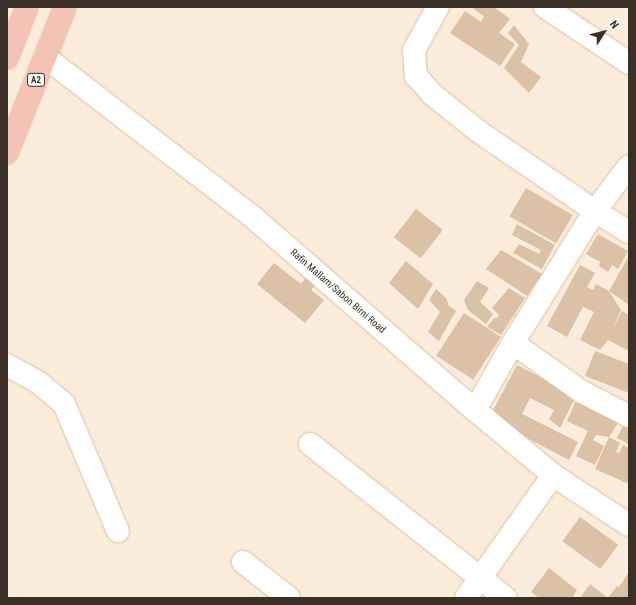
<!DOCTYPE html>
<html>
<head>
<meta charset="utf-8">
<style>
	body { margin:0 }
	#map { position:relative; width:636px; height:605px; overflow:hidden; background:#fcecdb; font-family:"Roboto Condensed",sans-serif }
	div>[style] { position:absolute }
	.building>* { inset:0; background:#dbc1a5; transform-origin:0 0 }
	.roads { filter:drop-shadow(0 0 1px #dcc3a6) drop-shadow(0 0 1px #dcc3a6) }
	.minor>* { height:22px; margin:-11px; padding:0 11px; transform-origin:11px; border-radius:11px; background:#fff }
	.highway>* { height:22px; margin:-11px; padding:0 11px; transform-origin:11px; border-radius:11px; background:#f5c3b6 }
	span { translate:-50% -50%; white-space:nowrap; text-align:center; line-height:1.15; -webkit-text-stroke:4px #fcfcfc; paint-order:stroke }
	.shield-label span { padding:1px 3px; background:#fcfcfc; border:1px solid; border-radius:3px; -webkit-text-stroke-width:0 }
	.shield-label { font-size:9px; color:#3a3025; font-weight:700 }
	.street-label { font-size:10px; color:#3a3025 }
	.frame { position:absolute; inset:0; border:8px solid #3a3025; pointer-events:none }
	.north { position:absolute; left:584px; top:12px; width:40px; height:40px; -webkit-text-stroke:3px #fcfcfc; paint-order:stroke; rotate:54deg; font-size:11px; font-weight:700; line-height:16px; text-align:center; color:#3a3025 }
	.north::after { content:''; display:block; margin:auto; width:14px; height:18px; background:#3a3025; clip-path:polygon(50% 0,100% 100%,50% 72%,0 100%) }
</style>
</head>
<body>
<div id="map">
	<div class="building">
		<i style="clip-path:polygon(471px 7px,494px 7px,510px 19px,499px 33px,515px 44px,500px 66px,450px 33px,465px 11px,481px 22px,484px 16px)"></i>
		<i style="clip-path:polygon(514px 25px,529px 44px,521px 62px,541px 77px,529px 93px,504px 68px,519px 45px,508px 33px)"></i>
		<i style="left:526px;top:188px;width:54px;height:33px;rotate:30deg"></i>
		<i style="left:416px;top:209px;width:34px;height:36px;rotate:38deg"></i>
		<i style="clip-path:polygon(517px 224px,555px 245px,542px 269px,513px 253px,519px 244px,539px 254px,541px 250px,512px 235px)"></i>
		<i style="clip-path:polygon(598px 234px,628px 251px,618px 269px,612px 265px,608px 272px,599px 266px,600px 262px,586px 254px)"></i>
		<i style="clip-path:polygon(501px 250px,542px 274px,527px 296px,486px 269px)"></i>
		<i style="clip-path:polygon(627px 259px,629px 259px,629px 305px,609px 291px)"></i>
		<i style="clip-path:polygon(406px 261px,433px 284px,418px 309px,389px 283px)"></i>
		<i style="clip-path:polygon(274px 263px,301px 284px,307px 276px,316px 284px,311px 290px,324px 300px,305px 323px,257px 284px)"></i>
		<i style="clip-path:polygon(580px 265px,595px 273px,587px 287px,593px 290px,596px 284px,609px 291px,621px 310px,612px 330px,622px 311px,629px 315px,629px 351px,608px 340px,600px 350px,580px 340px,594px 312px,583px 307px,567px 337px,547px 326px)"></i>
		<i style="clip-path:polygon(477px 281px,489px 288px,480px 302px,493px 314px,486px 324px,468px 310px,464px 300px)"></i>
		<i style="clip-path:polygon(509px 288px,525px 298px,501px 335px,487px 327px,494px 318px,497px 318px,499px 315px,492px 308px)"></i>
		<i style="clip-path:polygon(436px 289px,447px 299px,448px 305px,456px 311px,439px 341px,428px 332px,440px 312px,429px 300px)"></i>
		<i style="left:464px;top:313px;width:44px;height:51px;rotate:33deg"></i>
		<i style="clip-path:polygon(595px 351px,629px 364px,629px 393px,585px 376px)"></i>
		<i style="clip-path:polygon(517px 365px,576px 396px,560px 428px,549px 419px,554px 410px,530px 398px,522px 414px,578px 442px,569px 460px,489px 418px)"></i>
		<i style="clip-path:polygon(578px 396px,622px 417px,609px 437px,596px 435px,593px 440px,604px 446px,595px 465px,576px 456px,588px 431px,567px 421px)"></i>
		<i style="clip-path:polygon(625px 421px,629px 422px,629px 444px,617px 438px)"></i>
		<i style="clip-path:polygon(609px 437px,620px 443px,616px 452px,619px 453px,623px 445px,629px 448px,629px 484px,595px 469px)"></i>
		<i style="left:580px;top:517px;width:47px;height:30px;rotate:36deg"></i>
		<i style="clip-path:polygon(549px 568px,577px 590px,572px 598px,539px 598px,531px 592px)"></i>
		<i style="clip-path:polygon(629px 572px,629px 598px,580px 598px,590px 584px,608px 598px,617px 586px,619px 587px)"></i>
	</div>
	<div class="roads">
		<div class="minor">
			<i style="left:438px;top:7px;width:49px;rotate:119.2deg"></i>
			<i style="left:414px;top:50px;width:26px;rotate:86deg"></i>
			<i style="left:416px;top:76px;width:25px;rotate:48deg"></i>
			<i style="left:433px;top:95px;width:58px;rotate:38.7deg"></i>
			<i style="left:478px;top:131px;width:142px;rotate:34.4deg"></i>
			<i style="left:595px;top:211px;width:40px;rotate:32deg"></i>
			<i style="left:545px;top:7px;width:101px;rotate:33.7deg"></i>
			<i style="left:45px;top:57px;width:265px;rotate:37.6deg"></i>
			<i style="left:255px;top:219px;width:291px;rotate:41deg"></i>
			<i style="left:475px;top:410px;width:102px;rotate:39.8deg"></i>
			<i style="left:553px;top:475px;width:91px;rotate:33.3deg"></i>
			<i style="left:513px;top:343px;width:85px;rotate:35.4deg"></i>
			<i style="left:582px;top:392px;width:53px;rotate:27.1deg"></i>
			<i style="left:7px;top:365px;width:35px;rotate:29deg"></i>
			<i style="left:38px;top:382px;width:34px;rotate:40deg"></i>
			<i style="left:64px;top:404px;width:138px;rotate:67deg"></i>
			<i style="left:475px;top:410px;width:77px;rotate:-60.4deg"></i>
			<i style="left:513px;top:343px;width:155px;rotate:-58.2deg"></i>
			<i style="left:595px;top:211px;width:56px;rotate:-52.9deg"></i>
			<i style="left:310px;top:444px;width:249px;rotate:38.2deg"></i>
			<i style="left:243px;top:562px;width:58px;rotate:38deg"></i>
			<i style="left:466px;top:598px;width:151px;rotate:-54.7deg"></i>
		</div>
		<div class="highway">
			<i style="left:7px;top:58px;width:55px;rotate:-68.6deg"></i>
			<i style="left:7px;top:153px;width:157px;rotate:-68.3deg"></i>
		</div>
	</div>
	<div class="shield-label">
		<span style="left:36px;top:80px">A2</span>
	</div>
	<div class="street-label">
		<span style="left:338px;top:291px;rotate:41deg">Rafin Mallam/Sabon Birni Road</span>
	</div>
	<div class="frame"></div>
	<div class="north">N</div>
</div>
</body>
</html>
